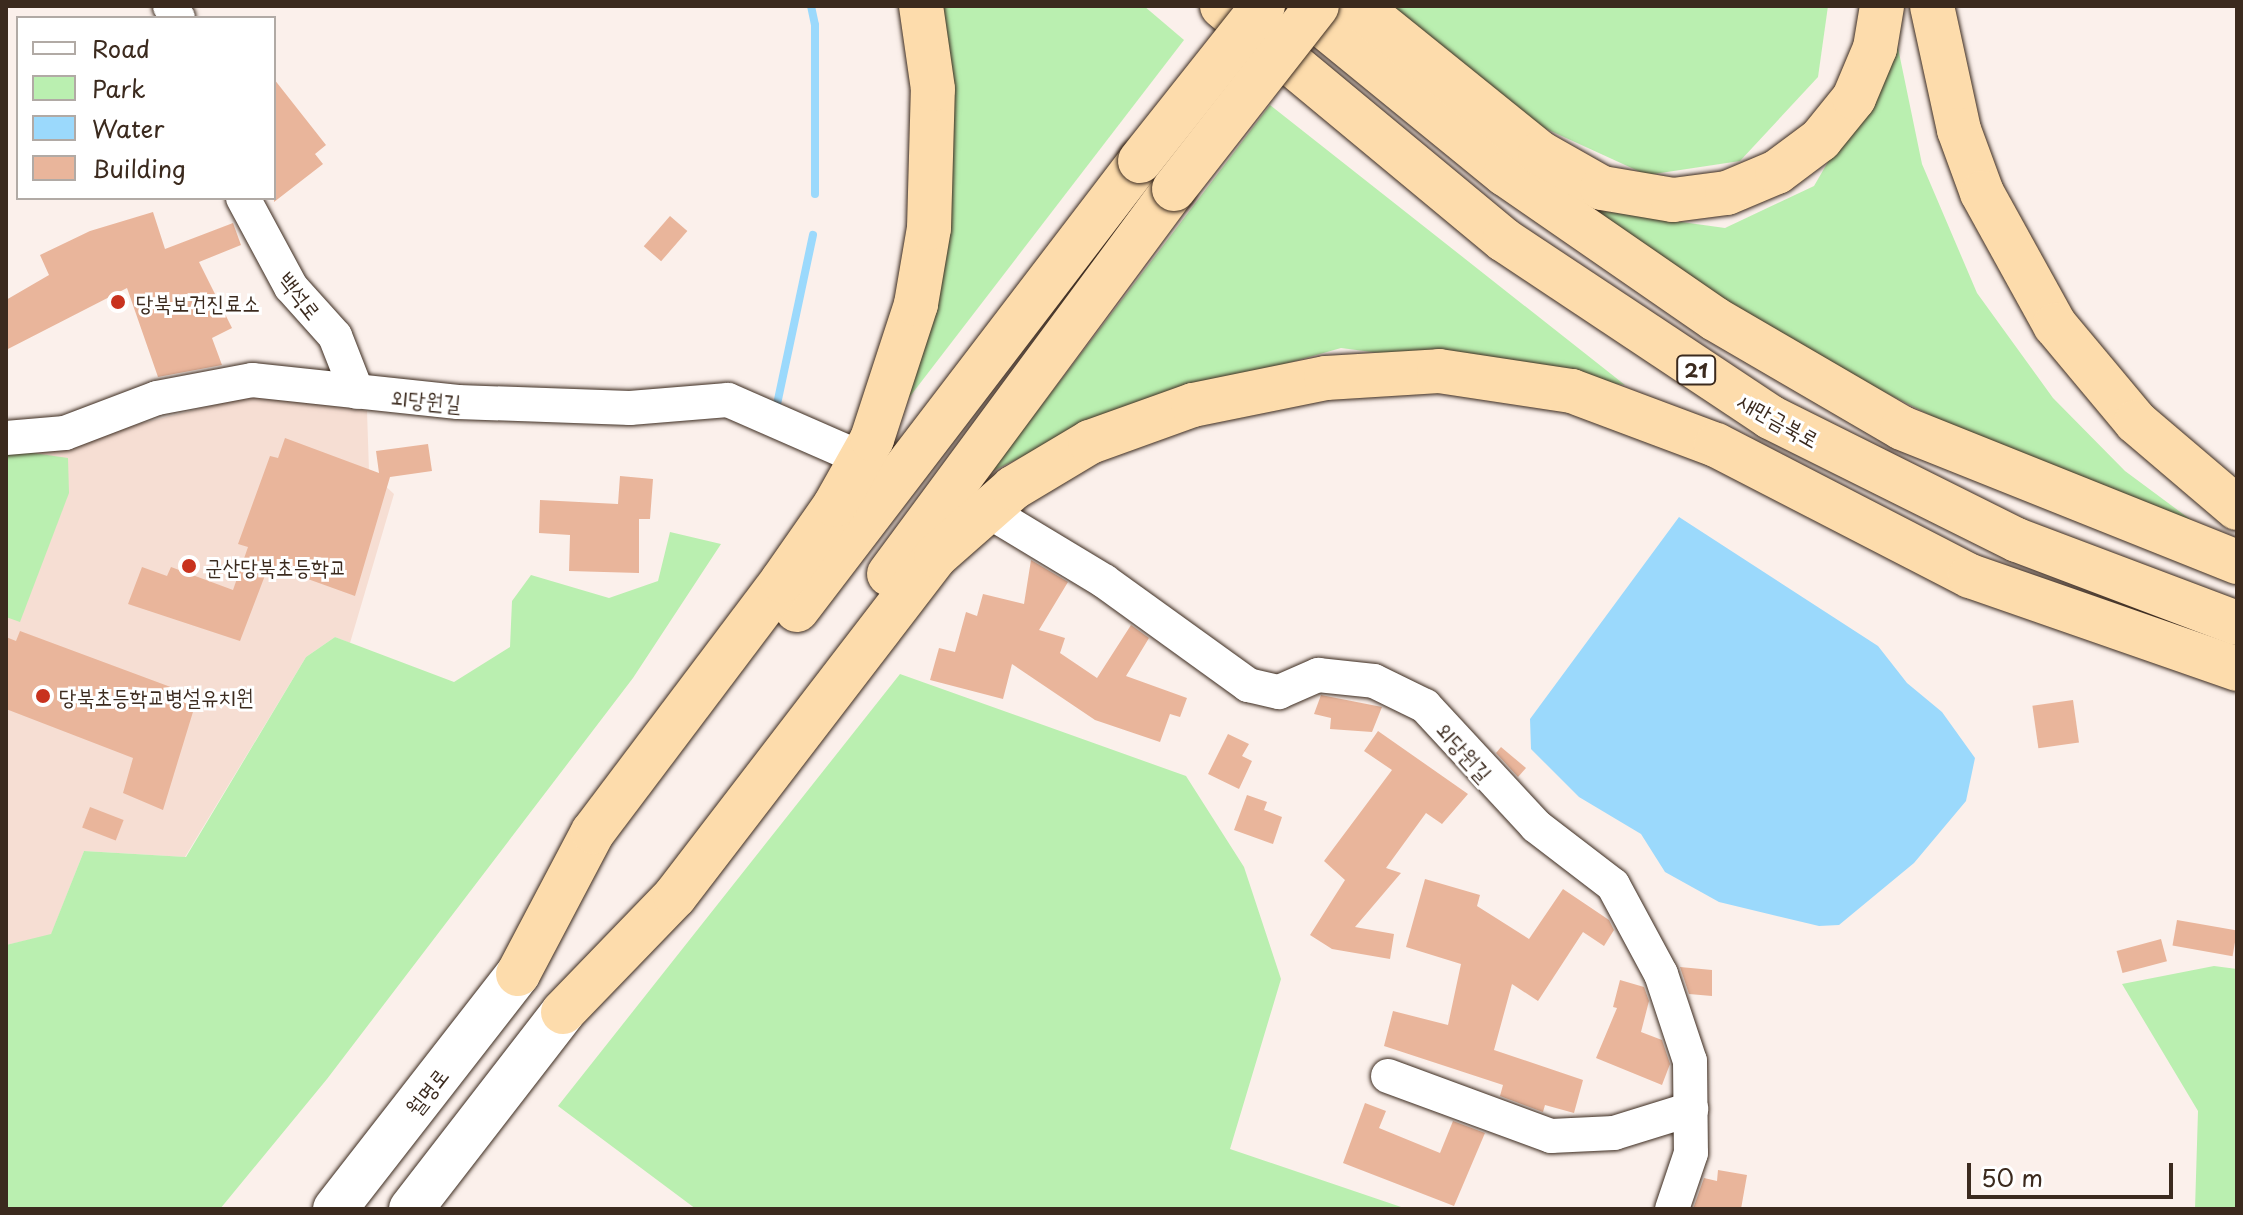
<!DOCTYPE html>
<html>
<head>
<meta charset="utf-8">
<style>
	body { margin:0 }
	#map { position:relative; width:2243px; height:1215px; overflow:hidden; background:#fbf0eb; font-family:"Playpen Sans","Poor Story",sans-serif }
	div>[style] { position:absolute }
	.built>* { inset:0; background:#f6ded3 }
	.green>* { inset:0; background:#baefb0 }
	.water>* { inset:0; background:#9bd9fc }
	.stream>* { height:8px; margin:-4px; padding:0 4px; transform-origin:4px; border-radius:4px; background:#9bd9fc }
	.building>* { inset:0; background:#e9b59b; transform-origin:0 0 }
	.roads { filter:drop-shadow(0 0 2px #3b2a1e) drop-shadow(0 0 2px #3b2a1e) }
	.street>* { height:34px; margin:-17px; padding:0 17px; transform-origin:17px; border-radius:17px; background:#fff }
	.secondary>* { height:44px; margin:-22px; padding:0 22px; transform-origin:22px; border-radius:22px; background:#fff }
	.highway>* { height:44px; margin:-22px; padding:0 22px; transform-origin:22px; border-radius:22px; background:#fddcac }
	.bridges { filter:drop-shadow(0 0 2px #3b2a1e) drop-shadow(0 0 2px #3b2a1e) }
	.highway-bridge>* { height:44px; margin:-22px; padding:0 22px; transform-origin:22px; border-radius:22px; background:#fddcac }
	.dots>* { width:22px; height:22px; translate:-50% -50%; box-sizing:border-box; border:4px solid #fff; border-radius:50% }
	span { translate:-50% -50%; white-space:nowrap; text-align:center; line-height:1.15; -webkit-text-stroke:6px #fff; paint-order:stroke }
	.shield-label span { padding:2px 6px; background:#fff; border:2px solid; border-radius:6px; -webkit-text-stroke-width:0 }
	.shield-label { font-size:20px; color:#3b2a1e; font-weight:700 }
	.street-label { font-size:22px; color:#3b2a1e }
	.poi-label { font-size:22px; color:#3b2a1e }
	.left { translate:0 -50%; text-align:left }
	.frame { position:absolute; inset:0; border:8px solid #3b2a1e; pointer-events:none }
	.legend { position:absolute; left:16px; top:16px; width:260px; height:184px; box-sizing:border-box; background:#fff; border:2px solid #b1aaa5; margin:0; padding:10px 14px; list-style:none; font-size:24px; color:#3b2a1e }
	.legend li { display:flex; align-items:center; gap:16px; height:40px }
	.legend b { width:40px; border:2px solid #b1aaa5 }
	.scale { position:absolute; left:1967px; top:1163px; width:206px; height:36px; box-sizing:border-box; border:4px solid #3b2a1e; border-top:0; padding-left:10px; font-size:24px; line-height:28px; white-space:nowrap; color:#3b2a1e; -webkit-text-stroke:6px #fff; paint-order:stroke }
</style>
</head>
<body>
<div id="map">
	<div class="built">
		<i style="clip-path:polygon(254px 395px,367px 411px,369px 471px,394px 494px,350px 643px,335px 637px,306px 657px,185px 857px,84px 851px,51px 935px,6px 945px,6px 439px,75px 440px)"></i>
	</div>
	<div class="green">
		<i style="clip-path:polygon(937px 6px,1144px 6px,1184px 40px,898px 412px)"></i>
		<i style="clip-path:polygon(1391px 6px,1828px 6px,1818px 77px,1740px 161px,1647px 175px,1516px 115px)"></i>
		<i style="clip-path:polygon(1897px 43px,1922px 164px,1977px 293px,2053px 398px,2125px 471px,2214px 537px,2001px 451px,1819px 359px,1695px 286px,1588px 209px,1725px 228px,1814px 186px)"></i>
		<i style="clip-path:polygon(1270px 105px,1625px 385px,1341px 348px,1107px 415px,991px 472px)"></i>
		<i style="clip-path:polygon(6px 449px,68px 458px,69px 493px,20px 622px,6px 617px)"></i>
		<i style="clip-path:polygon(670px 532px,721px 544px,633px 678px,327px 1079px,220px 1209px,6px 1209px,6px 945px,51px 934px,84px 851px,186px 857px,306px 657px,335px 637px,454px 682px,510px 647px,512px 601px,531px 575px,609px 598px,658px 581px)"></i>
		<i style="clip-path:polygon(900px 674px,1186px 776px,1244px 867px,1281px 979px,1230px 1149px,1407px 1209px,696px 1209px,558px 1106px)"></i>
		<i style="clip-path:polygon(2214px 966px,2237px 969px,2237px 1209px,2195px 1209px,2198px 1111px,2122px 984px)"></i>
	</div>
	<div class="water">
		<i style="clip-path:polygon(1679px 517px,1878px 646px,1907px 683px,1942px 712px,1975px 758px,1966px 801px,1914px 863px,1839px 925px,1819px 926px,1719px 902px,1665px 872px,1641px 834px,1579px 797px,1531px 749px,1530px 719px)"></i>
	</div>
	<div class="stream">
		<i style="left:811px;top:6px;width:19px;rotate:78deg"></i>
		<i style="left:815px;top:25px;width:169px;rotate:90deg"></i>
		<i style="left:776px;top:409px;width:178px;rotate:-78deg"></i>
	</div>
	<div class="building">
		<i style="clip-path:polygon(274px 79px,326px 145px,315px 154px,323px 164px,274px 202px)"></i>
		<i style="clip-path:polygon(153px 212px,165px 249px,233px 223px,241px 245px,199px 262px,232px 328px,212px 338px,222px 365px,158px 377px,127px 288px,6px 350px,6px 300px,49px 275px,40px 255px,90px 231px)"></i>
		<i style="left:670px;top:216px;width:23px;height:40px;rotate:41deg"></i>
		<i style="clip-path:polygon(285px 438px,379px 473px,376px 451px,428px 444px,432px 471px,390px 477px,355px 596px,269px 565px,240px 641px,128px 604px,142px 567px,167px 576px,171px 567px,233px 590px,248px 547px,238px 544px,270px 456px,278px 458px)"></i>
		<i style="clip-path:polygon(620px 476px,653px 479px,650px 519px,639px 519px,639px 573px,569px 571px,570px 535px,539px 533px,540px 500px,618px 504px)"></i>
		<i style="clip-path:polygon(1031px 560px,1068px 582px,1039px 630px,1065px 638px,1060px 653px,1097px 678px,1131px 625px,1149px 638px,1126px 676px,1187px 698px,1180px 717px,1170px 714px,1160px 742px,1095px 720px,1012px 664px,1003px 699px,930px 680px,939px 648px,955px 652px,966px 612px,977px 616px,983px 594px,1024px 604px)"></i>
		<i style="clip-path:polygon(20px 631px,176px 689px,174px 694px,196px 702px,163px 810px,123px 793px,133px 758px,6px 709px,6px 637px,16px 641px)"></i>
		<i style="clip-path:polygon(1321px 695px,1382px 707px,1372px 732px,1330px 729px,1331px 718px,1314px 714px)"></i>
		<i style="left:2073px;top:700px;width:43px;height:41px;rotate:82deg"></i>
		<i style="clip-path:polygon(1378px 731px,1468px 794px,1442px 824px,1426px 813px,1386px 868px,1401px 873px,1355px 927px,1394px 934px,1390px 959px,1332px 949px,1310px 935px,1345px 880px,1324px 861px,1392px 770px,1364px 751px)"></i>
		<i style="clip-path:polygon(1228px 734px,1249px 744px,1242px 756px,1252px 761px,1239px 789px,1208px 774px)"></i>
		<i style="clip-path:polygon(1501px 747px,1526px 768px,1518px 777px,1496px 753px)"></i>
		<i style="clip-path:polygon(1247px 795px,1267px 802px,1264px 810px,1282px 817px,1273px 844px,1234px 830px)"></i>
		<i style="left:90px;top:807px;width:36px;height:22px;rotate:21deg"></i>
		<i style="clip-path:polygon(1425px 879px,1480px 895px,1477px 906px,1529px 939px,1563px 889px,1609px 920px,1614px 930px,1604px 946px,1583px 932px,1538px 1001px,1512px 984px,1494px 1050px,1583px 1080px,1574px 1113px,1545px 1105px,1543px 1112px,1500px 1096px,1503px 1085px,1384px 1046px,1393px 1011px,1448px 1025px,1461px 964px,1406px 947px)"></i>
		<i style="left:2177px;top:920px;width:61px;height:26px;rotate:10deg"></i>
		<i style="left:2161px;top:939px;width:23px;height:46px;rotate:75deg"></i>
		<i style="clip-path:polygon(1680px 967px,1712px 970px,1712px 996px,1689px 994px)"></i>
		<i style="clip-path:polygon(1620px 980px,1644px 987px,1649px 1001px,1641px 1032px,1662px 1040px,1670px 1064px,1662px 1085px,1596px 1058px,1617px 1008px,1613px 1007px)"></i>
		<i style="clip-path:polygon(1365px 1103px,1386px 1111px,1379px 1128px,1440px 1153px,1453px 1121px,1485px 1133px,1454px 1206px,1343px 1163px)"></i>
		<i style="clip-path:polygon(1718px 1170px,1747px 1175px,1741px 1209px,1693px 1209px,1704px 1178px,1717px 1181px)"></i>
	</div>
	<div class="roads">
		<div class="street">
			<i style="left:170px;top:6px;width:14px;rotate:56deg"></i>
			<i style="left:243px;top:198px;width:101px;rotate:61.7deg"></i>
			<i style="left:291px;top:287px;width:66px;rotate:48.1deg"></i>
			<i style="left:335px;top:336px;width:60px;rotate:68.6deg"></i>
			<i style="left:6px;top:438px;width:59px;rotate:-4.8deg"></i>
			<i style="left:65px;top:433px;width:98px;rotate:-20.8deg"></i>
			<i style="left:157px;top:398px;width:97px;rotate:-10.7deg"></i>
			<i style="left:252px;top:380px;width:207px;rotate:6.1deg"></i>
			<i style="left:458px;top:402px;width:172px;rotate:2deg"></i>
			<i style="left:630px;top:408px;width:98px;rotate:-4.7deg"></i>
			<i style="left:728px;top:400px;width:128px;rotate:23.6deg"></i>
			<i style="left:1003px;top:520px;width:118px;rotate:31.1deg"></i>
			<i style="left:1104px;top:581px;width:178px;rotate:35.8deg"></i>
			<i style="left:1248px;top:685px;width:32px;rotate:13deg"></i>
			<i style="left:1279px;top:692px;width:43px;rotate:-23.6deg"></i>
			<i style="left:1318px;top:675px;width:56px;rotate:6.1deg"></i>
			<i style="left:1374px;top:681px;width:57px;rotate:26.1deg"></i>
			<i style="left:1425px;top:706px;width:163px;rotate:47.2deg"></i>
			<i style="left:1536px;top:826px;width:97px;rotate:37.5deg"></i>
			<i style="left:1613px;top:885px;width:101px;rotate:61.7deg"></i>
			<i style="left:1661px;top:974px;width:92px;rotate:71.6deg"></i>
			<i style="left:1690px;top:1061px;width:92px;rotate:89.4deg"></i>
			<i style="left:1691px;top:1153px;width:59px;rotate:108.7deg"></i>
			<i style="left:1388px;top:1076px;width:174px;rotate:20.2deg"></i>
			<i style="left:1551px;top:1136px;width:63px;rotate:-2.7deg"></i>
			<i style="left:1614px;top:1133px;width:81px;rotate:-17.3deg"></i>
		</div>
		<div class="secondary">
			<i style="left:335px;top:1209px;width:298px;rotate:-52.1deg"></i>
			<i style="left:411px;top:1209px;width:249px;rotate:-52.3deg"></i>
		</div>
		<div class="highway">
			<i style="left:1222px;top:6px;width:366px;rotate:39.7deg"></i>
			<i style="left:1504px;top:240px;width:320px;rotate:33.6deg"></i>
			<i style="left:1770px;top:417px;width:276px;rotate:26.5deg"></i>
			<i style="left:2017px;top:540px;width:235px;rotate:20.7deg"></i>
			<i style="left:1299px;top:6px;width:266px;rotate:39.2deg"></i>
			<i style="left:1505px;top:174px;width:255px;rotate:34.6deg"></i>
			<i style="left:1715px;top:319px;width:216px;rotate:30.2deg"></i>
			<i style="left:1902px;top:428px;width:361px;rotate:21.8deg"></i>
			<i style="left:1358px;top:6px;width:234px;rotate:38.9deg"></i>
			<i style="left:1540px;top:153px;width:71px;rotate:29.4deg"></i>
			<i style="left:1602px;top:188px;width:72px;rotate:9.6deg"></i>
			<i style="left:1673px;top:200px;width:54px;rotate:-7.4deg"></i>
			<i style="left:1727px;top:193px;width:54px;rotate:-22.8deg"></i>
			<i style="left:1777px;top:172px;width:54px;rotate:-36.7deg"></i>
			<i style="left:1820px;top:140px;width:54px;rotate:-51deg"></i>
			<i style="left:1854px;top:98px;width:54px;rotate:-67.2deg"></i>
			<i style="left:1875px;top:48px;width:43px;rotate:-80.5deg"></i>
			<i style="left:1932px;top:6px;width:127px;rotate:77.7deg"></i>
			<i style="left:1959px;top:130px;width:67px;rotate:69.9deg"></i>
			<i style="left:1982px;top:193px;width:151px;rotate:61.1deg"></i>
			<i style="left:2055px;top:325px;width:126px;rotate:50.1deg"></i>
			<i style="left:2136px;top:422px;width:133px;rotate:40.4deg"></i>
			<i style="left:889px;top:574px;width:479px;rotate:-53.5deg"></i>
			<i style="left:797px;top:610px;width:565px;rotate:-52.62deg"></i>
			<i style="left:518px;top:974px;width:161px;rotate:-62.2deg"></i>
			<i style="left:593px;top:832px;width:314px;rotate:-53deg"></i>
			<i style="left:782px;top:581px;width:93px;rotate:-55.1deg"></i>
			<i style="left:835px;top:505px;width:76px;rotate:-60.7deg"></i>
			<i style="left:872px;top:439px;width:142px;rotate:-71.9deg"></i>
			<i style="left:916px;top:304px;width:77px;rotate:-80.3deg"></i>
			<i style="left:929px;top:228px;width:139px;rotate:-88.4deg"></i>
			<i style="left:933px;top:89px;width:84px;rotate:-98.2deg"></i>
			<i style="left:563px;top:1012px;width:161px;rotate:-46deg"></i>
			<i style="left:675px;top:896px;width:429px;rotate:-52.5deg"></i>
			<i style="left:936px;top:556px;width:103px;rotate:-41.4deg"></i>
			<i style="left:1013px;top:488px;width:90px;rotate:-30.9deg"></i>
			<i style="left:1090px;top:442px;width:109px;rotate:-19.8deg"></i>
			<i style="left:1193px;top:405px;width:136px;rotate:-11.5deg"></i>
			<i style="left:1326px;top:378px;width:113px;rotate:-3.5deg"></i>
			<i style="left:1439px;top:371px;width:134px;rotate:8.6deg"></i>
			<i style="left:1572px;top:391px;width:154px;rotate:20.6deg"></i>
			<i style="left:1716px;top:445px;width:286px;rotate:27.3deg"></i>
			<i style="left:1970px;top:576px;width:283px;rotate:19.2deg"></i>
		</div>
	</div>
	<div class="bridges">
		<div class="highway-bridge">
			<i style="left:1140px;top:161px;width:198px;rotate:-51.6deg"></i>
			<i style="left:1174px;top:189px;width:232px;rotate:-52deg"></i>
		</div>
	</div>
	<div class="dots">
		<i style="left:118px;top:302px;background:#c8321e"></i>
		<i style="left:189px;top:566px;background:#c8321e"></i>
		<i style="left:43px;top:696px;background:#c8321e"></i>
	</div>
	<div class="shield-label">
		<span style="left:1696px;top:370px">21</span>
	</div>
	<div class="street-label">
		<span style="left:301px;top:295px;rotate:52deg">백석로</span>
		<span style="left:426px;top:399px;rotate:5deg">외당원길</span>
		<span style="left:1779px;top:419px;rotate:29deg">새만금북로</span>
		<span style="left:1465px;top:751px;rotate:48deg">외당원길</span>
		<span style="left:426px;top:1091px;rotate:-52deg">월명로</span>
	</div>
	<div class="poi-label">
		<span class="left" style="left:136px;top:302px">당북보건진료소</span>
		<span class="left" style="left:205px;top:566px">군산당북초등학교</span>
		<span class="left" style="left:59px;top:696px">당북초등학교병설유치원</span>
	</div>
	<div class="frame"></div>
	<ul class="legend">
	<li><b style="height:10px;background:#fff"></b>Road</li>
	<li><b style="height:22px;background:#baefb0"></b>Park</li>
	<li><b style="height:22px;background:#9bd9fc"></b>Water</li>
	<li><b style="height:22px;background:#e9b59b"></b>Building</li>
	</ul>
	<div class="scale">50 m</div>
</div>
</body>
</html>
